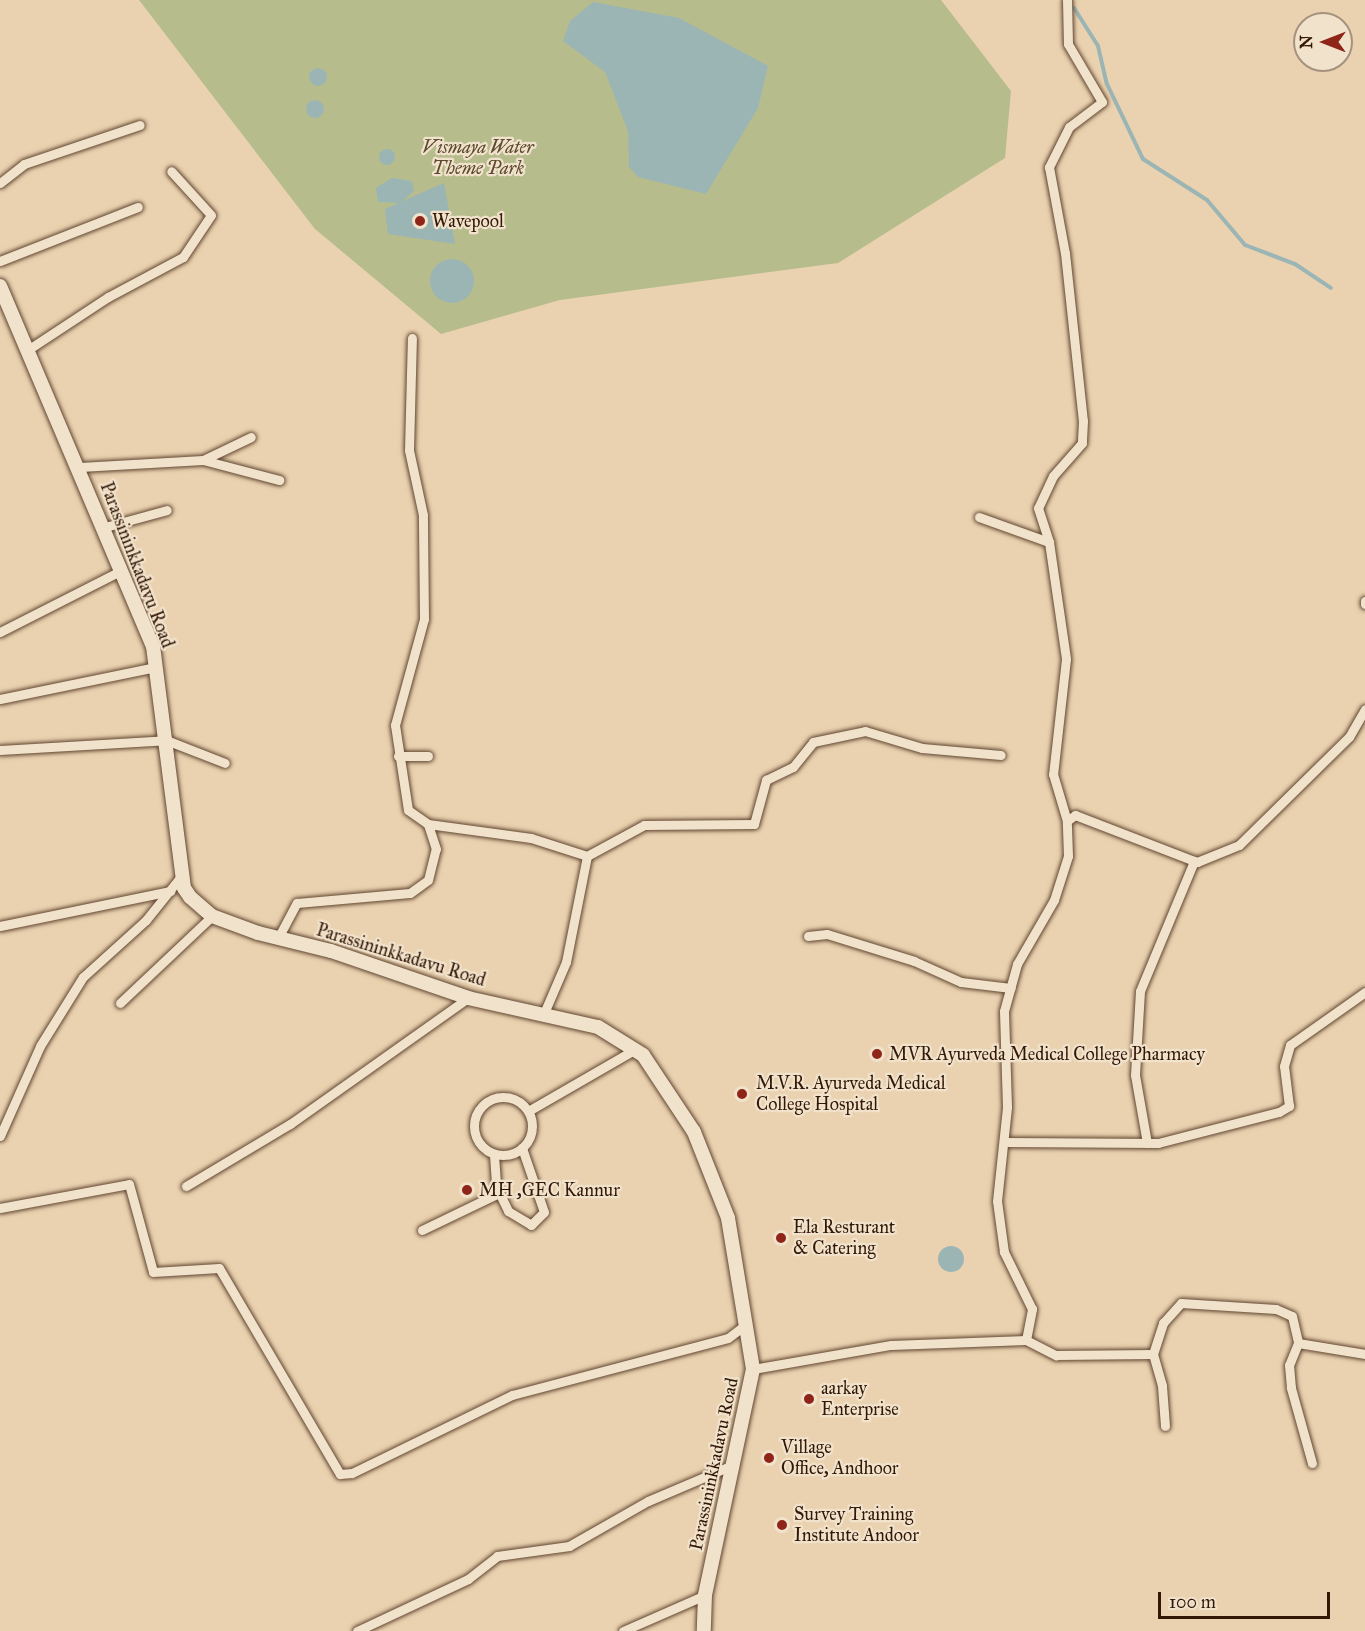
<!DOCTYPE html>
<html>
<head>
<meta charset="utf-8">
<style>
	body { margin:0 }
	#map { position:relative; width:1365px; height:1631px; overflow:hidden; background:#ead2b0; font-family:"IM FELL Great Primer",serif }
	div>[style] { position:absolute }
	.green>* { inset:0; background:#b6bc8c }
	.water>* { inset:0; background:#9bb5b5 }
	.round { border-radius:50% }
	.stream>* { height:4px; margin:-2px; padding:0 2px; transform-origin:2px; border-radius:2px; background:#9bb5b5 }
	.roads { filter:drop-shadow(0 0 2px #614630) drop-shadow(0 0 2px #614630) }
	.street>* { height:9px; margin:-4.5px; padding:0 4.5px; transform-origin:4.5px; border-radius:4.5px; background:#f1e2cc }
	.street>.ring { margin:-4.5px; padding:0; box-sizing:content-box; background:none; border:9px solid #f1e2cc; border-radius:50% }
	.secondary>* { height:14px; margin:-7px; padding:0 7px; transform-origin:7px; border-radius:7px; background:#f1e2cc }
	.dots>* { width:16px; height:16px; translate:-50% -50%; box-sizing:border-box; border:3px solid #f1e2cc; border-radius:50% }
	span { translate:-50% -50%; white-space:nowrap; text-align:center; line-height:1.15; -webkit-text-stroke:4.5px #f1e2cc; paint-order:stroke }
	.park-label { font-size:18px; color:#5a492e; font-style:italic }
	.poi-label { font-size:18px; color:#331706 }
	.left { translate:0 -50%; text-align:left }
	.street-label { font-size:18px; color:#331706 }
	.north { position:absolute; left:1293px; top:12px; width:60px; height:60px; box-sizing:border-box; background:#f1e2cc; border:2px solid #a5917d; border-radius:50%; rotate:270deg; font-size:16px; font-weight:700; line-height:24px; text-align:center; color:#331706 }
	.north::after { content:''; display:block; margin:auto; width:21px; height:27px; background:#8f2418; clip-path:polygon(50% 0,100% 100%,50% 72%,0 100%) }
	.scale { position:absolute; left:1158px; top:1592px; width:172px; height:27px; box-sizing:border-box; border:3px solid #331706; border-top:0; padding-left:8px; font-size:18px; line-height:21px; white-space:nowrap; color:#331706; -webkit-text-stroke:4px #f1e2cc; paint-order:stroke }
</style>
</head>
<body>
<div id="map">
	<div class="green">
		<i style="clip-path:polygon(139px 0,941px 0,1011px 91px,1005px 158px,838px 263px,560px 300px,441px 334px,315px 229px)"></i>
	</div>
	<div class="water">
		<i style="clip-path:polygon(593px 2px,679px 18px,768px 66px,758px 108px,706px 194px,638px 177px,629px 167px,628px 131px,605px 72px,563px 41px,570px 21px)"></i>
		<i class="round" style="left:309px;top:68px;width:18px;height:18px"></i>
		<i class="round" style="left:306px;top:100px;width:18px;height:18px"></i>
		<i class="round" style="left:379px;top:149px;width:16px;height:16px"></i>
		<i style="clip-path:polygon(392px 178px,412px 181px,414px 191px,400px 203px,378px 202px,376px 188px)"></i>
		<i style="clip-path:polygon(444px 183px,455px 244px,388px 234px,385px 209px)"></i>
		<i class="round" style="left:430px;top:259px;width:44px;height:44px"></i>
		<i class="round" style="left:938px;top:1246px;width:26px;height:26px"></i>
	</div>
	<div class="stream">
		<i style="left:1074px;top:8px;width:45px;rotate:57.7deg"></i>
		<i style="left:1098px;top:46px;width:39px;rotate:77deg"></i>
		<i style="left:1107px;top:84px;width:83px;rotate:64.4deg"></i>
		<i style="left:1143px;top:159px;width:76px;rotate:32.6deg"></i>
		<i style="left:1207px;top:200px;width:59px;rotate:49.8deg"></i>
		<i style="left:1245px;top:245px;width:53px;rotate:20.8deg"></i>
		<i style="left:1295px;top:264px;width:43px;rotate:33.7deg"></i>
	</div>
	<div class="roads">
		<div class="street">
			<i style="left:1067px;top:0;width:44px;rotate:88.7deg"></i>
			<i style="left:1068px;top:44px;width:67px;rotate:59.6deg"></i>
			<i style="left:1102px;top:102px;width:41px;rotate:142.9deg"></i>
			<i style="left:1069px;top:127px;width:45px;rotate:116.6deg"></i>
			<i style="left:1049px;top:167px;width:87px;rotate:79.5deg"></i>
			<i style="left:1065px;top:253px;width:169px;rotate:83.9deg"></i>
			<i style="left:1083px;top:421px;width:22px;rotate:93deg"></i>
			<i style="left:1082px;top:443px;width:44px;rotate:131.3deg"></i>
			<i style="left:1053px;top:476px;width:35px;rotate:115deg"></i>
			<i style="left:1038px;top:508px;width:36px;rotate:72deg"></i>
			<i style="left:1049px;top:542px;width:118px;rotate:81.7deg"></i>
			<i style="left:1066px;top:659px;width:116px;rotate:96.4deg"></i>
			<i style="left:1053px;top:774px;width:49px;rotate:73.4deg"></i>
			<i style="left:0;top:183px;width:31px;rotate:-38deg"></i>
			<i style="left:24px;top:164px;width:122px;rotate:-18.6deg"></i>
			<i style="left:0;top:261px;width:148px;rotate:-21.4deg"></i>
			<i style="left:29px;top:349px;width:95px;rotate:-33.4deg"></i>
			<i style="left:108px;top:297px;width:85px;rotate:-28.1deg"></i>
			<i style="left:183px;top:257px;width:50px;rotate:-56.3deg"></i>
			<i style="left:211px;top:215px;width:59px;rotate:-132.3deg"></i>
			<i style="left:203px;top:460px;width:79px;rotate:14.7deg"></i>
			<i style="left:80px;top:467px;width:123px;rotate:-3.3deg"></i>
			<i style="left:203px;top:460px;width:53px;rotate:-25.6deg"></i>
			<i style="left:979px;top:517px;width:74px;rotate:19.7deg"></i>
			<i style="left:105px;top:527px;width:64px;rotate:-15.3deg"></i>
			<i style="left:1365px;top:601px;width:3px;rotate:90deg"></i>
			<i style="left:0;top:632px;width:137px;rotate:-26.9deg"></i>
			<i style="left:0;top:699px;width:159px;rotate:-11.6deg"></i>
			<i style="left:0;top:750px;width:166px;rotate:-3.4deg"></i>
			<i style="left:166px;top:740px;width:63px;rotate:21.3deg"></i>
			<i style="left:398px;top:756px;width:30px"></i>
			<i style="left:428px;top:824px;width:104px;rotate:7.7deg"></i>
			<i style="left:531px;top:838px;width:59px;rotate:17.8deg"></i>
			<i style="left:587px;top:856px;width:108px;rotate:101.2deg"></i>
			<i style="left:566px;top:962px;width:56px;rotate:113.3deg"></i>
			<i style="left:587px;top:856px;width:65px;rotate:-28.5deg"></i>
			<i style="left:644px;top:825px;width:110px;rotate:-0.5deg"></i>
			<i style="left:754px;top:824px;width:46px;rotate:-74.7deg"></i>
			<i style="left:766px;top:780px;width:30px;rotate:-26deg"></i>
			<i style="left:793px;top:767px;width:32px;rotate:-51deg"></i>
			<i style="left:813px;top:742px;width:53px;rotate:-11.9deg"></i>
			<i style="left:865px;top:731px;width:59px;rotate:16.6deg"></i>
			<i style="left:922px;top:748px;width:79px;rotate:5.1deg"></i>
			<i style="left:0;top:926px;width:174px;rotate:-11.6deg"></i>
			<i style="left:808px;top:936px;width:19px;rotate:-6deg"></i>
			<i style="left:827px;top:934px;width:91px;rotate:17.2deg"></i>
			<i style="left:914px;top:961px;width:51px;rotate:24.1deg"></i>
			<i style="left:961px;top:982px;width:50px;rotate:6.8deg"></i>
			<i style="left:278px;top:938px;width:40px;rotate:-62deg"></i>
			<i style="left:297px;top:903px;width:113px;rotate:-5.1deg"></i>
			<i style="left:410px;top:893px;width:22px;rotate:-36deg"></i>
			<i style="left:428px;top:880px;width:32px;rotate:-76deg"></i>
			<i style="left:436px;top:849px;width:26px;rotate:-108deg"></i>
			<i style="left:428px;top:824px;width:24px;rotate:-145deg"></i>
			<i style="left:408px;top:810px;width:86px;rotate:-98.7deg"></i>
			<i style="left:395px;top:725px;width:110px;rotate:-74.7deg"></i>
			<i style="left:424px;top:619px;width:104px;rotate:-90.6deg"></i>
			<i style="left:423px;top:515px;width:66px;rotate:-102.2deg"></i>
			<i style="left:409px;top:450px;width:112px;rotate:-88.5deg"></i>
			<i style="left:120px;top:1003px;width:127px;rotate:-43.4deg"></i>
			<i class="ring" style="left:474px;top:1097px;width:49px;height:49px"></i>
			<i style="left:530px;top:1110px;width:120px;rotate:-30deg"></i>
			<i style="left:0;top:1136px;width:98px;rotate:-66deg"></i>
			<i style="left:40px;top:1046px;width:81px;rotate:-58.1deg"></i>
			<i style="left:83px;top:977px;width:85px;rotate:-42.1deg"></i>
			<i style="left:146px;top:920px;width:58px;rotate:-51.3deg"></i>
			<i style="left:1005px;top:1142px;width:153px;rotate:0.4deg"></i>
			<i style="left:1158px;top:1143px;width:125px;rotate:-14.4deg"></i>
			<i style="left:1279px;top:1112px;width:12px;rotate:-31deg"></i>
			<i style="left:1289px;top:1106px;width:40px;rotate:-97.1deg"></i>
			<i style="left:1284px;top:1066px;width:22px;rotate:-74deg"></i>
			<i style="left:1290px;top:1045px;width:92px;rotate:-35.2deg"></i>
			<i style="left:1147px;top:1143px;width:69px;rotate:-100deg"></i>
			<i style="left:1135px;top:1075px;width:84px;rotate:-86.6deg"></i>
			<i style="left:1140px;top:991px;width:141px;rotate:-67.4deg"></i>
			<i style="left:494px;top:1155px;width:31px;rotate:86deg"></i>
			<i style="left:496px;top:1186px;width:28px;rotate:64deg"></i>
			<i style="left:508px;top:1211px;width:27px;rotate:31deg"></i>
			<i style="left:531px;top:1225px;width:18px;rotate:-45deg"></i>
			<i style="left:544px;top:1212px;width:68px;rotate:-109deg"></i>
			<i style="left:186px;top:1186px;width:121px;rotate:-30.8deg"></i>
			<i style="left:290px;top:1124px;width:218px;rotate:-35.3deg"></i>
			<i style="left:0;top:1208px;width:131px;rotate:-10.5deg"></i>
			<i style="left:129px;top:1184px;width:91px;rotate:74.7deg"></i>
			<i style="left:153px;top:1272px;width:66px;rotate:-3.5deg"></i>
			<i style="left:219px;top:1268px;width:239px;rotate:59.6deg"></i>
			<i style="left:340px;top:1474px;width:12px;rotate:-5deg"></i>
			<i style="left:352px;top:1473px;width:178px;rotate:-26deg"></i>
			<i style="left:512px;top:1395px;width:223px;rotate:-14.8deg"></i>
			<i style="left:728px;top:1338px;width:20px;rotate:-37deg"></i>
			<i style="left:422px;top:1230px;width:85px;rotate:-25.7deg"></i>
			<i style="left:1026px;top:1340px;width:34px;rotate:27deg"></i>
			<i style="left:1056px;top:1355px;width:97px;rotate:-0.6deg"></i>
			<i style="left:1153px;top:1354px;width:33px;rotate:-72deg"></i>
			<i style="left:1163px;top:1323px;width:27px;rotate:-48deg"></i>
			<i style="left:1181px;top:1303px;width:95px;rotate:3.6deg"></i>
			<i style="left:1276px;top:1309px;width:17px;rotate:24deg"></i>
			<i style="left:1292px;top:1316px;width:28px;rotate:77deg"></i>
			<i style="left:1298px;top:1343px;width:68px;rotate:9.3deg"></i>
			<i style="left:1298px;top:1343px;width:24px;rotate:112deg"></i>
			<i style="left:1289px;top:1365px;width:23px;rotate:85deg"></i>
			<i style="left:1291px;top:1388px;width:78px;rotate:74.4deg"></i>
			<i style="left:1153px;top:1354px;width:33px;rotate:74deg"></i>
			<i style="left:1162px;top:1386px;width:40px;rotate:85.7deg"></i>
			<i style="left:753px;top:1369px;width:140px;rotate:-9.9deg"></i>
			<i style="left:891px;top:1345px;width:135px;rotate:-2.1deg"></i>
			<i style="left:1026px;top:1340px;width:32px;rotate:-79deg"></i>
			<i style="left:1032px;top:1309px;width:64px;rotate:-116.2deg"></i>
			<i style="left:1004px;top:1252px;width:51px;rotate:-97.8deg"></i>
			<i style="left:997px;top:1201px;width:95px;rotate:-83.9deg"></i>
			<i style="left:1007px;top:1107px;width:96px;rotate:-91.8deg"></i>
			<i style="left:1004px;top:1011px;width:49px;rotate:-74.5deg"></i>
			<i style="left:1017px;top:964px;width:74px;rotate:-60deg"></i>
			<i style="left:1054px;top:900px;width:46px;rotate:-72.3deg"></i>
			<i style="left:1068px;top:856px;width:35px;rotate:-92deg"></i>
			<i style="left:1067px;top:821px;width:10px;rotate:-37deg"></i>
			<i style="left:1075px;top:815px;width:131px;rotate:21.1deg"></i>
			<i style="left:1197px;top:862px;width:45px;rotate:-22deg"></i>
			<i style="left:1239px;top:845px;width:154px;rotate:-44.5deg"></i>
			<i style="left:1349px;top:737px;width:32px;rotate:-60deg"></i>
			<i style="left:357px;top:1631px;width:123px;rotate:-25.1deg"></i>
			<i style="left:468px;top:1579px;width:37px;rotate:-38deg"></i>
			<i style="left:497px;top:1556px;width:73px;rotate:-7.9deg"></i>
			<i style="left:569px;top:1546px;width:91px;rotate:-29.7deg"></i>
			<i style="left:648px;top:1501px;width:89px;rotate:-23.1deg"></i>
			<i style="left:623px;top:1631px;width:90px;rotate:-23.7deg"></i>
		</div>
		<div class="secondary">
			<i style="left:0;top:286px;width:391px;rotate:67deg"></i>
			<i style="left:153px;top:646px;width:244px;rotate:82.7deg"></i>
			<i style="left:184px;top:888px;width:11px;rotate:56deg"></i>
			<i style="left:190px;top:897px;width:29px;rotate:41deg"></i>
			<i style="left:212px;top:916px;width:49px;rotate:20.3deg"></i>
			<i style="left:258px;top:933px;width:75px;rotate:13.9deg"></i>
			<i style="left:331px;top:951px;width:145px;rotate:18.9deg"></i>
			<i style="left:468px;top:998px;width:133px;rotate:12.6deg"></i>
			<i style="left:598px;top:1027px;width:53px;rotate:31.9deg"></i>
			<i style="left:643px;top:1055px;width:92px;rotate:56.5deg"></i>
			<i style="left:694px;top:1132px;width:92px;rotate:68.4deg"></i>
			<i style="left:728px;top:1218px;width:153px;rotate:80.6deg"></i>
			<i style="left:753px;top:1369px;width:231px;rotate:102deg"></i>
			<i style="left:705px;top:1595px;width:36px;rotate:92deg"></i>
		</div>
	</div>
	<div class="dots">
		<i style="left:420px;top:221px;background:#8f2418"></i>
		<i style="left:877px;top:1054px;background:#8f2418"></i>
		<i style="left:742px;top:1094px;background:#8f2418"></i>
		<i style="left:467px;top:1190px;background:#8f2418"></i>
		<i style="left:781px;top:1238px;background:#8f2418"></i>
		<i style="left:809px;top:1399px;background:#8f2418"></i>
		<i style="left:769px;top:1458px;background:#8f2418"></i>
		<i style="left:782px;top:1525px;background:#8f2418"></i>
	</div>
	<div class="park-label">
		<span style="left:478px;top:158px">Vismaya Water<br>Theme Park</span>
	</div>
	<div class="poi-label">
		<span class="left" style="left:432px;top:221px">Wavepool</span>
		<span class="left" style="left:889px;top:1054px">MVR Ayurveda Medical College Pharmacy</span>
		<span class="left" style="left:756px;top:1094px">M.V.R. Ayurveda Medical<br>College Hospital</span>
		<span class="left" style="left:479px;top:1190px">MH ,GEC Kannur</span>
		<span class="left" style="left:793px;top:1238px">Ela Resturant<br>&amp; Catering</span>
		<span class="left" style="left:821px;top:1399px">aarkay<br>Enterprise</span>
		<span class="left" style="left:781px;top:1458px">Village<br>Office, Andhoor</span>
		<span class="left" style="left:794px;top:1525px">Survey Training<br>Institute Andoor</span>
	</div>
	<div class="street-label">
		<span style="left:137px;top:565px;rotate:69deg">Parassininkkadavu Road</span>
		<span style="left:401px;top:955px;rotate:17deg">Parassininkkadavu Road</span>
		<span style="left:714px;top:1464px;rotate:-78deg">Parassininkkadavu Road</span>
	</div>
	<div class="north">N</div>
	<div class="scale">100 m</div>
</div>
</body>
</html>
